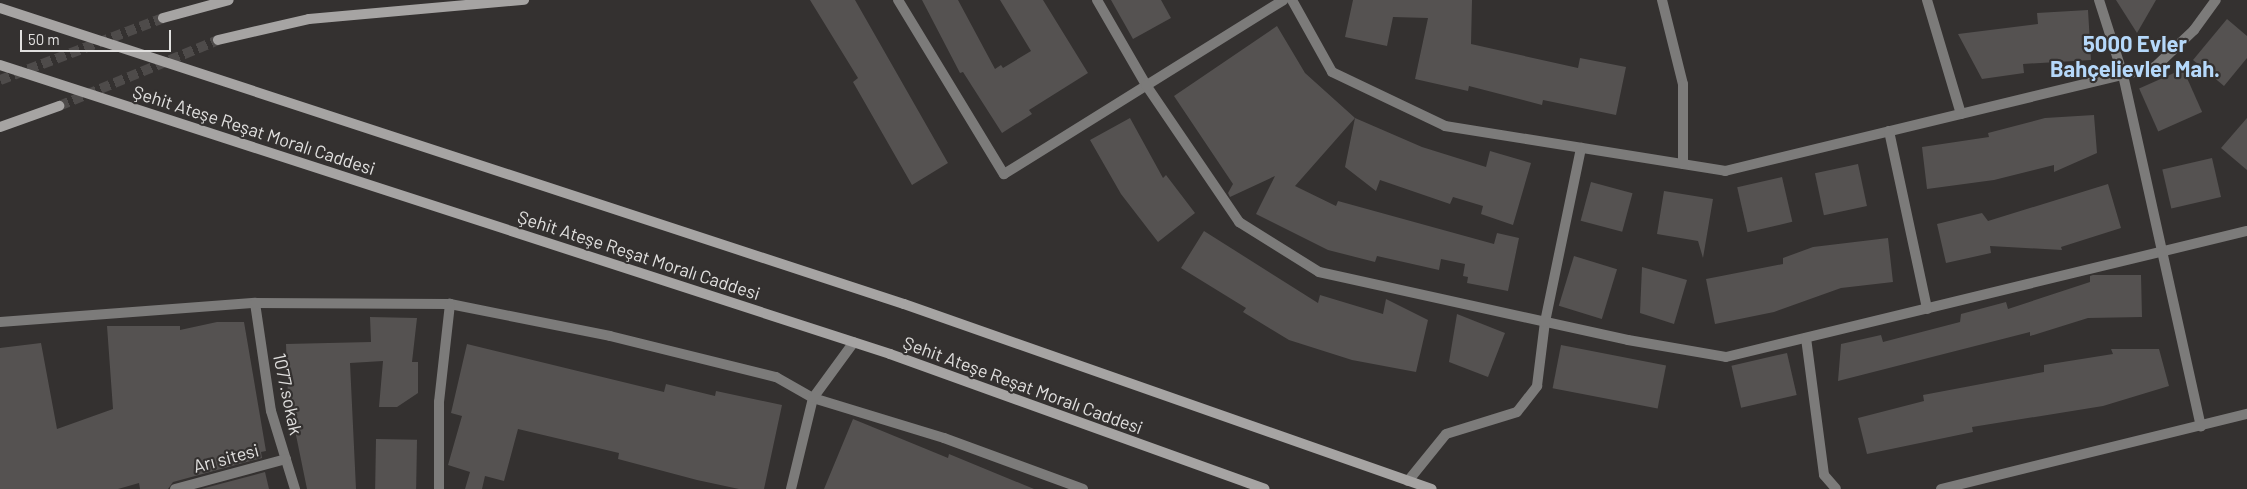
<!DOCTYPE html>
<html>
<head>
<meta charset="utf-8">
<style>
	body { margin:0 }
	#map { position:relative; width:2247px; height:489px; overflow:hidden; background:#343130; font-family:Barlow,sans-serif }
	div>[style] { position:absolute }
	.building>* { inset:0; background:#555251; transform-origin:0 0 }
	.secondary-tunnel>* { height:10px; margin-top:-5px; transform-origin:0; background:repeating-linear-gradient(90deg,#4e4b4a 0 10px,transparent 0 15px) }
	.street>* { height:10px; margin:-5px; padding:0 5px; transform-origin:5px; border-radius:5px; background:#7c7b7a }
	.secondary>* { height:10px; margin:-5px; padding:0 5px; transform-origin:5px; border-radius:5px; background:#a6a4a3 }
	span { translate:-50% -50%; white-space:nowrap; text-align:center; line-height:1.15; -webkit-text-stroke:4.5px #343130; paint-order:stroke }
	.street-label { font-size:18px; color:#e1e0df }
	.district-label { font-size:22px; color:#b5d8fa; font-weight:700 }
	.scale { position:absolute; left:20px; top:30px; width:151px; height:22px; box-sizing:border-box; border:2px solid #e1e0df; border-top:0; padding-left:6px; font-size:15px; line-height:18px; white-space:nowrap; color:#e1e0df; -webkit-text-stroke:4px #343130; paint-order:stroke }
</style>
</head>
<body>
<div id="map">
	<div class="building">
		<i style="clip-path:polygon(810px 0,855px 0,948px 163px,912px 185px,853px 82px,858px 78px)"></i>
		<i style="clip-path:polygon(922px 0,958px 0,995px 69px,1001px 65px,1003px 68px,1031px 51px,1000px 0,1043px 0,1088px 73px,1029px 110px,1032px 114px,1002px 133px,963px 72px,960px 73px)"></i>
		<i style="clip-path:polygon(1111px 0,1161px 0,1171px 18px,1133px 39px)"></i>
		<i style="clip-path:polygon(1353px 0,1472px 0,1471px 44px,1578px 68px,1580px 58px,1626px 67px,1616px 115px,1543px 100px,1542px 105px,1469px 86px,1468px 91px,1415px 79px,1428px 18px,1393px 17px,1387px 46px,1345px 37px)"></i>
		<i style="clip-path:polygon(2116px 0,2156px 0,2137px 33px)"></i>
		<i style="clip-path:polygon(2088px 10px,2091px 60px,2023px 64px,2024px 73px,1982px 79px,1958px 34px,2038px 24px,2037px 13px)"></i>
		<i style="clip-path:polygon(2227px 19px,2247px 36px,2247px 58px,2224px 86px,2193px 60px)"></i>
		<i style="clip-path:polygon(1277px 26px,1305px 73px,1355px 118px,1295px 186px,1336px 206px,1338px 201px,1494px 244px,1497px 233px,1519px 238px,1508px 291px,1467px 283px,1468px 277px,1463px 276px,1465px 264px,1441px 259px,1439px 270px,1377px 256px,1375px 262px,1328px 250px,1256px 214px,1275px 176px,1230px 197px,1228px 193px,1233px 184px,1174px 96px)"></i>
		<i style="left:2183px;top:69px;width:47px;height:48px;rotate:66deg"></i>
		<i style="clip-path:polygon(2094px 115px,2097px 153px,2054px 172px,2054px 165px,1994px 180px,1927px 189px,1922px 147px,1989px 137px,1988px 133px,2045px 118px)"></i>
		<i style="clip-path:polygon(1130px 118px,1163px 178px,1166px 175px,1195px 213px,1158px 242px,1121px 194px,1090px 140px)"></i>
		<i style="clip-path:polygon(1355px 118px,1422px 147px,1486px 167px,1490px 151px,1531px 163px,1513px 225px,1481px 214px,1483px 206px,1453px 197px,1450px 204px,1380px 180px,1376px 191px,1345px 167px)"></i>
		<i style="clip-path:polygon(2247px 118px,2247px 170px,2221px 148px)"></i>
		<i style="left:2212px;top:158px;width:40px;height:51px;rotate:77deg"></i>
		<i style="left:1858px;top:164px;width:43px;height:44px;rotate:78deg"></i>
		<i style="left:1782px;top:177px;width:46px;height:46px;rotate:77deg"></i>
		<i style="left:1591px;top:182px;width:43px;height:40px;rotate:15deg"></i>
		<i style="clip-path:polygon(2108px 184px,2121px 228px,2061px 247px,2062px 250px,1990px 246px,1991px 253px,1946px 263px,1937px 224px,1982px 213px,1988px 221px)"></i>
		<i style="clip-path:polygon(1664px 191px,1713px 199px,1703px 258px,1698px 241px,1657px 234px)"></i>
		<i style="clip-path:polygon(1204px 231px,1318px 303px,1320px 295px,1383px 314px,1386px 299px,1428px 320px,1416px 372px,1352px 360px,1289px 340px,1243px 312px,1246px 308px,1181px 268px)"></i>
		<i style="clip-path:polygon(1888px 238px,1893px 282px,1841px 288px,1774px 312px,1715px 324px,1706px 279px,1783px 264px,1783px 258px,1813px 247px)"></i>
		<i style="left:1574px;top:256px;width:45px;height:52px;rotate:17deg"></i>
		<i style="clip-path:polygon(1642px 267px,1687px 280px,1674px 324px,1640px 313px)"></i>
		<i style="clip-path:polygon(2093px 275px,2141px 275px,2142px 317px,2088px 318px,2030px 336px,2030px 332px,1838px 381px,1841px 344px,1881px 335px,1883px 342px,1960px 322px,1961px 314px,2006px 302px,2008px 309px,2090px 282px,2090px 276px)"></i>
		<i style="clip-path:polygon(1457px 314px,1505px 333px,1488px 377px,1449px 362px)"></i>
		<i style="clip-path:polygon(370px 317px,417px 318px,412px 362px,418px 362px,418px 393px,397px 407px,379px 407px,383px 361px,350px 363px,356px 489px,307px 489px,288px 396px,286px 344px,371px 342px)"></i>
		<i style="clip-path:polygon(217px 322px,244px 322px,266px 451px,261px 452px,262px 458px,173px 482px,168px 489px,140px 489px,139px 483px,118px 489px,0 489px,0 348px,41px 343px,57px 429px,113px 409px,107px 326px,180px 326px,180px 330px)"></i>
		<i style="clip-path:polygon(467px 344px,664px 392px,666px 384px,715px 396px,716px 391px,782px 405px,764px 489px,739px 489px,697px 480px,618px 459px,619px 453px,518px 429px,504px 481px,485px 476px,482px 489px,465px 489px,470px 472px,448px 465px,462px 416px,451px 413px)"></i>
		<i style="left:1561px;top:345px;width:107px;height:44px;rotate:11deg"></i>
		<i style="clip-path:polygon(2111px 349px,2159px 349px,2169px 386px,2103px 406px,1972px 427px,1973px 432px,1867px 454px,1858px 418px,1924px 401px,1923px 395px,2044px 372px,2044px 365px,2113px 354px)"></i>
		<i style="left:1787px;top:353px;width:43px;height:57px;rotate:77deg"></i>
		<i style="clip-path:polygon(853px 419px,948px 458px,949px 454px,1034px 489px,824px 489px)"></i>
		<i style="left:376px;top:439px;width:41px;height:50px;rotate:1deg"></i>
		<i style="clip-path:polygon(265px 472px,269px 489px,201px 489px)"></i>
	</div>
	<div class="secondary-tunnel">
		<i style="left:0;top:80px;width:174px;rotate:-20.8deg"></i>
		<i style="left:59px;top:106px;width:172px;rotate:-22.5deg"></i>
	</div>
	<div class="street">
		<i style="left:898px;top:0;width:204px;rotate:58.7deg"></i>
		<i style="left:1004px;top:174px;width:329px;rotate:-31.9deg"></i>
		<i style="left:1097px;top:0;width:98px;rotate:60deg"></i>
		<i style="left:1146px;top:85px;width:166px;rotate:55.8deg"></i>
		<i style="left:1239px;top:222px;width:94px;rotate:32deg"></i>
		<i style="left:1319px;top:272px;width:316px;rotate:12.4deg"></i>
		<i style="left:1628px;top:340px;width:99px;rotate:9.8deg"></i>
		<i style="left:1726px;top:357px;width:536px;rotate:-13.6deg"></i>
		<i style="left:1292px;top:0;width:82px;rotate:60.9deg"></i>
		<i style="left:1332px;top:72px;width:125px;rotate:25.5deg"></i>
		<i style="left:1445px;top:126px;width:284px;rotate:9.1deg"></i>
		<i style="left:1725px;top:171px;width:442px;rotate:-13.6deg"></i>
		<i style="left:2155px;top:67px;width:54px;rotate:-43.5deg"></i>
		<i style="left:2194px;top:30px;width:37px;rotate:-54deg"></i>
		<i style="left:1662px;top:0;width:87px;rotate:76deg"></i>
		<i style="left:1683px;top:84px;width:80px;rotate:90deg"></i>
		<i style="left:1927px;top:0;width:119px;rotate:73.4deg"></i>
		<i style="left:2099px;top:0;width:79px;rotate:72.3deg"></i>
		<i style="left:2123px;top:75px;width:360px;rotate:77.5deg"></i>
		<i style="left:1889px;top:131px;width:182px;rotate:77.9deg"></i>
		<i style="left:255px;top:303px;width:109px;rotate:81.6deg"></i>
		<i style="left:271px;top:411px;width:82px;rotate:72.9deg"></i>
		<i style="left:0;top:322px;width:256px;rotate:-4.3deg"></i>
		<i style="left:255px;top:303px;width:195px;rotate:0.3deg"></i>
		<i style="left:450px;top:304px;width:163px;rotate:11.3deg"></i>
		<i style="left:610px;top:336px;width:171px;rotate:13.9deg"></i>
		<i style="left:776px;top:377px;width:43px;rotate:29.6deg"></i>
		<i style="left:813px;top:398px;width:137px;rotate:17deg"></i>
		<i style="left:944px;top:438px;width:148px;rotate:20.1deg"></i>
		<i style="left:1806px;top:338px;width:138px;rotate:82.5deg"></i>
		<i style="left:1824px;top:475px;width:18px;rotate:49deg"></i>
		<i style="left:1408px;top:481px;width:60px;rotate:-51deg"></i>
		<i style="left:1446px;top:434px;width:74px;rotate:-17.2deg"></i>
		<i style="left:1517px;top:412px;width:33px;rotate:-52deg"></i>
		<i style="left:1537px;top:386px;width:64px;rotate:-82.9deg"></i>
		<i style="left:1545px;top:322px;width:178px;rotate:-78.3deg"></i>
		<i style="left:175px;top:489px;width:115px;rotate:-15.1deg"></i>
		<i style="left:439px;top:489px;width:87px;rotate:-90deg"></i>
		<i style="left:439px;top:402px;width:99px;rotate:-83.6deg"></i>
		<i style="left:791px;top:489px;width:94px;rotate:-76.4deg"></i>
		<i style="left:813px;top:398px;width:69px;rotate:-53.8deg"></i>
		<i style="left:1941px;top:489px;width:315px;rotate:-13.8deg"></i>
	</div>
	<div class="secondary">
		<i style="left:0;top:8px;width:951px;rotate:18.13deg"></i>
		<i style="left:904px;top:304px;width:559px;rotate:19.31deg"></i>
		<i style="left:163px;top:18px;width:68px;rotate:-15.3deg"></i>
		<i style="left:218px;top:40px;width:93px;rotate:-13deg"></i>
		<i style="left:309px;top:19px;width:216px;rotate:-5.1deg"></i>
		<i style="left:0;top:65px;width:936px;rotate:17.99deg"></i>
		<i style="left:890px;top:354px;width:398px;rotate:19.8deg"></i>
		<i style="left:0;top:127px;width:63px;rotate:-19.6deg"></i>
	</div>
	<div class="street-label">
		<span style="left:254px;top:130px;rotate:18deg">Şehit Ateşe Reşat Moralı Caddesi</span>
		<span style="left:639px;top:255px;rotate:18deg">Şehit Ateşe Reşat Moralı Caddesi</span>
		<span style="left:1023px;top:385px;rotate:20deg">Şehit Ateşe Reşat Moralı Caddesi</span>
		<span style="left:288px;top:394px;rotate:78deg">1077.sokak</span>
		<span style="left:226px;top:458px;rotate:-15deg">Arı sitesi</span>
	</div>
	<div class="district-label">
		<span style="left:2135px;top:56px">5000 Evler<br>Bahçelievler Mah.</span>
	</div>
	<div class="scale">50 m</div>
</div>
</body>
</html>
